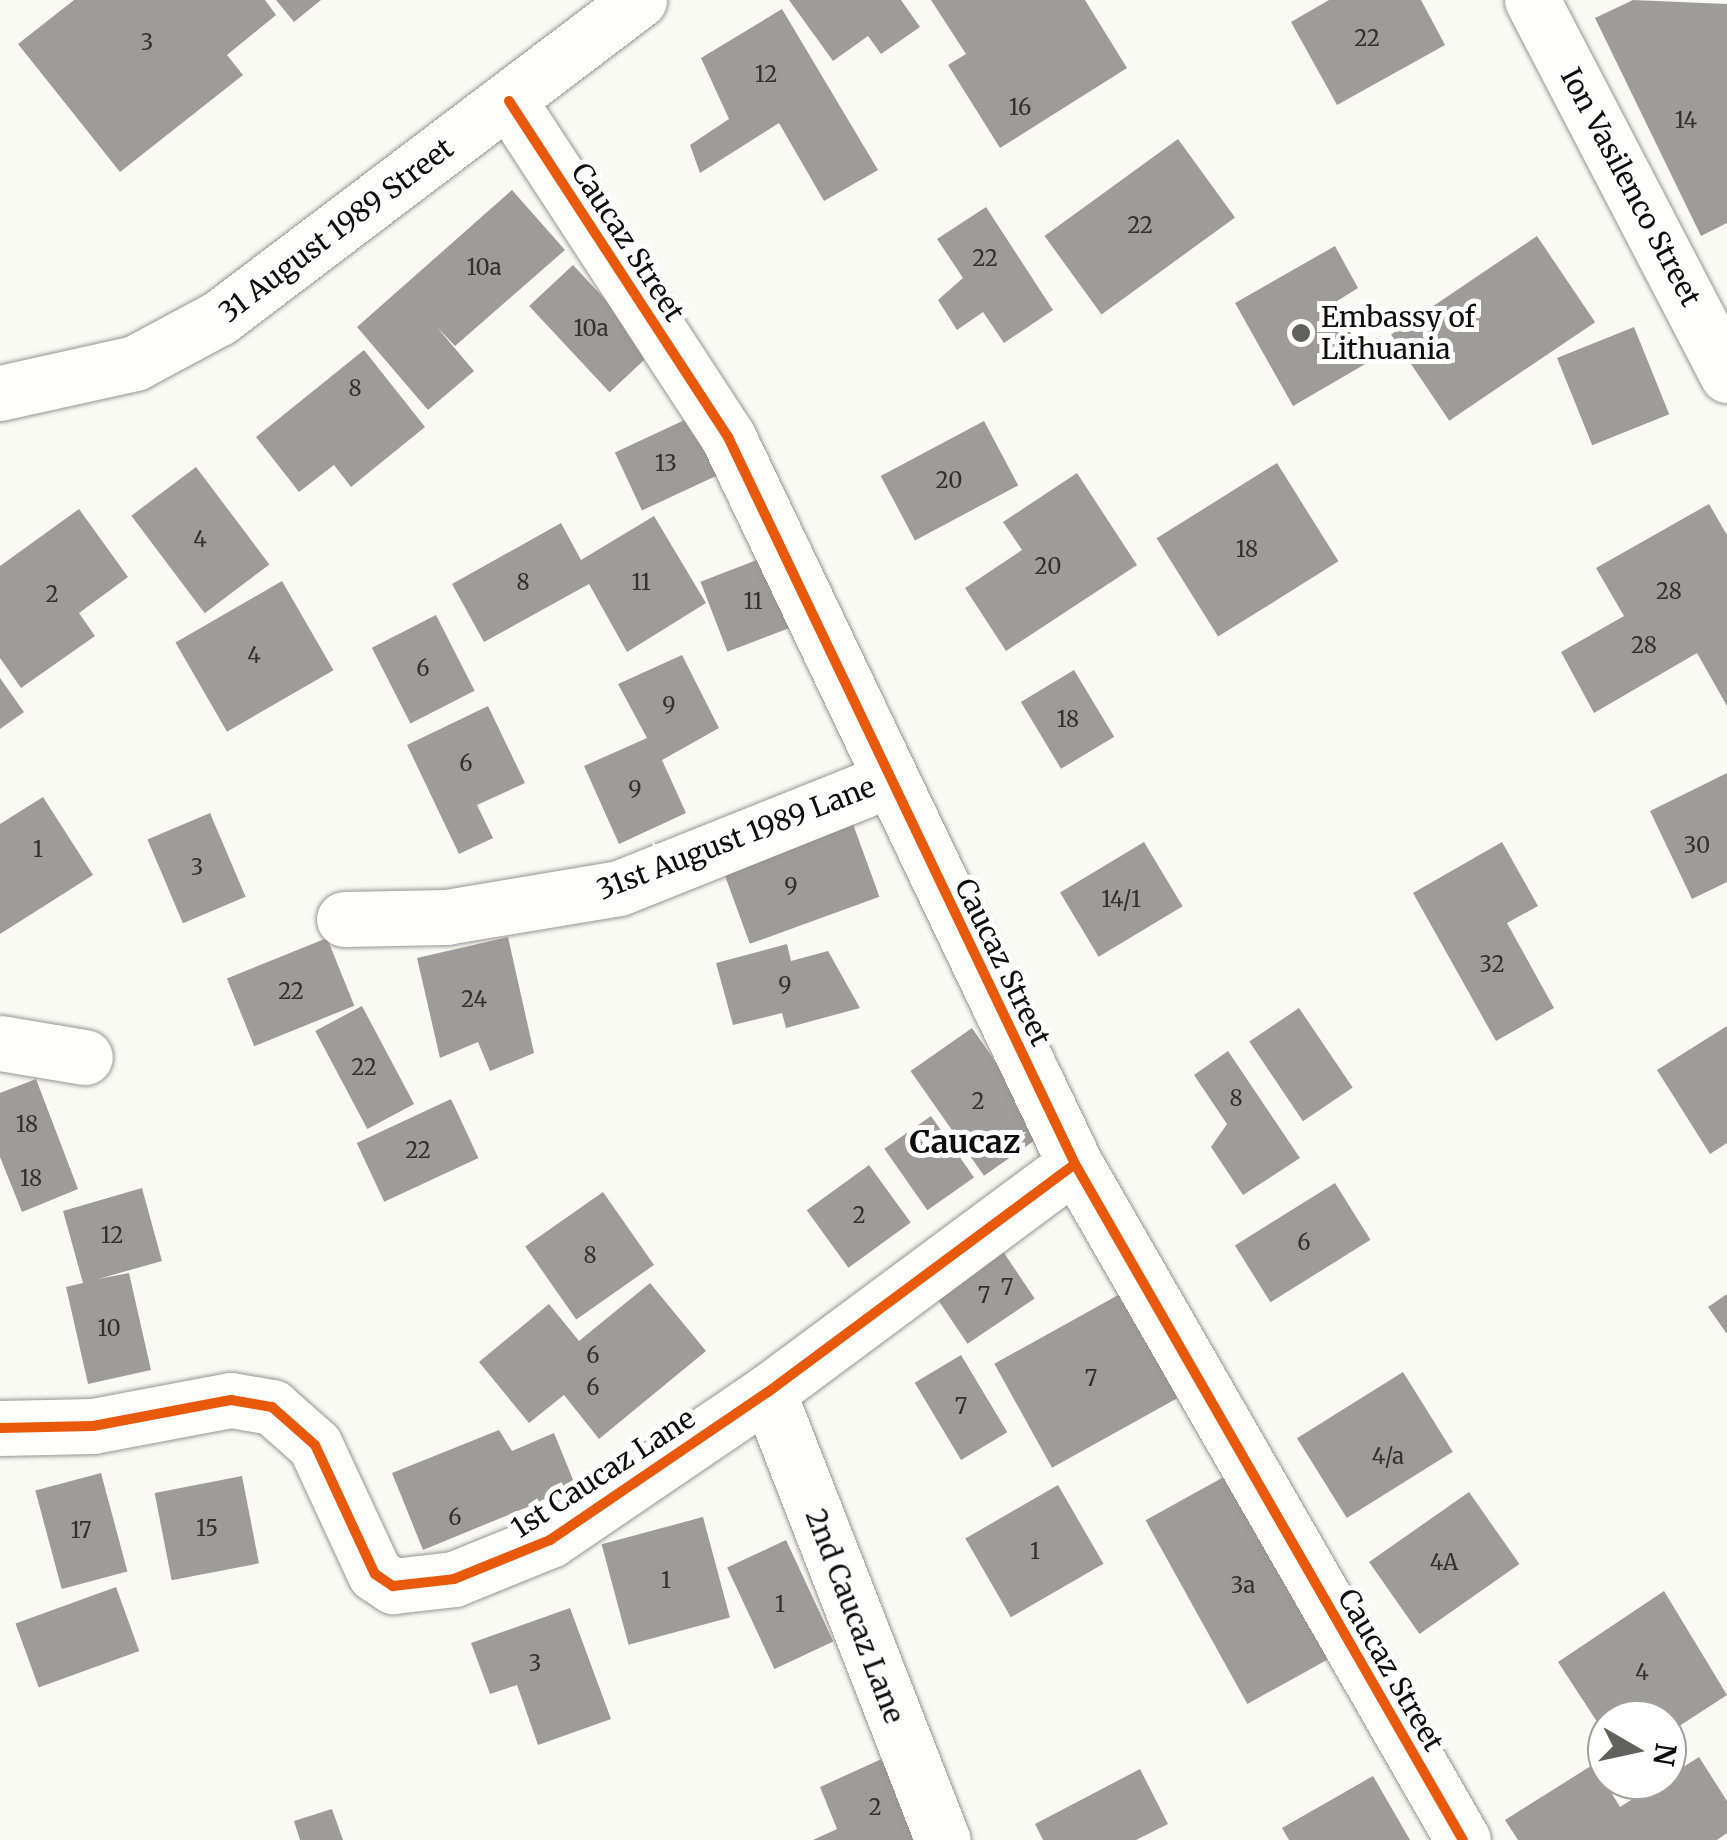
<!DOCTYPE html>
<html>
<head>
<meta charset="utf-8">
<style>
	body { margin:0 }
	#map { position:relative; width:1727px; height:1840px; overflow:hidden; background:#fafaf4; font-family:Merriweather,serif }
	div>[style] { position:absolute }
	.building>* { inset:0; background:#9e9c99; transform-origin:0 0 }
	.roads { filter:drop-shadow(0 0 2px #949492) drop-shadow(0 0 2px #949492) }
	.minor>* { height:55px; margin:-27.5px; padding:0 27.5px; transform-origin:27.5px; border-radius:27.5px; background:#fefefd }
	.cycleway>* { height:10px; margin:-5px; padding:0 5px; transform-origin:5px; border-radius:5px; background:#e8590c }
	.dots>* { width:28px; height:28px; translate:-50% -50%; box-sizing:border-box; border:5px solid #fff; border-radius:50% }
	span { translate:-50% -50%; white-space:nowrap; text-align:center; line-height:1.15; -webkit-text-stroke:10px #fff; paint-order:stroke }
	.number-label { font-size:22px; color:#323231 }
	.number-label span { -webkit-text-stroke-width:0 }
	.street-label { font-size:28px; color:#0e0e0e }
	.poi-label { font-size:28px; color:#0e0e0e }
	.left { translate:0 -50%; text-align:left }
	.quarter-label { font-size:32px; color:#0e0e0e; font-weight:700 }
	.north { position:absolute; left:1587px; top:1700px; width:100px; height:100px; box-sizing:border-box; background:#fff; border:2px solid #9f9f9f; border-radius:50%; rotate:99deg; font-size:28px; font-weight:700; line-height:40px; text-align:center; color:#0e0e0e }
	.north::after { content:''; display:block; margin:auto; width:35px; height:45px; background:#61615e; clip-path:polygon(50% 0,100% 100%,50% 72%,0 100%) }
</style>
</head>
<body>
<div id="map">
	<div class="building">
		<i style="clip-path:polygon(74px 0,265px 0,276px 15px,227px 55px,243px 75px,120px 172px,18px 44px)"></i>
		<i style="clip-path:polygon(276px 0,321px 0,294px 22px)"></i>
		<i style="clip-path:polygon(789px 0,901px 0,920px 27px,881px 54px,868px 36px,833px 61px)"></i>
		<i style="clip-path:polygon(931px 0,1085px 0,1127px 68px,1000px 148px,948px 65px,966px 54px)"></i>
		<i style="clip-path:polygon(1329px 0,1421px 0,1445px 45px,1337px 105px,1291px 22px)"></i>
		<i style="clip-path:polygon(1633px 0,1727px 4px,1727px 223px,1701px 236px,1595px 18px)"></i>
		<i style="clip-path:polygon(782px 9px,878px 170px,824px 201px,779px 123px,700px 173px,690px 145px,729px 119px,701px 58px)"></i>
		<i style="left:1178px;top:139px;width:97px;height:165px;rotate:54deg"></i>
		<i style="clip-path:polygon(512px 190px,565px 250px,455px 346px,436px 326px,474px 371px,428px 410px,357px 327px)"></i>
		<i style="clip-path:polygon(986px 207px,1053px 310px,1004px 343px,983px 312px,957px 330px,938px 300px,963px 278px,937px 239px)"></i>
		<i style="left:1537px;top:236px;width:104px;height:176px;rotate:56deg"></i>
		<i style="clip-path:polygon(1335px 246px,1358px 288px,1334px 303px,1367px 363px,1293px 406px,1235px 303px)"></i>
		<i style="left:573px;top:265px;width:118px;height:60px;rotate:47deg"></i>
		<i style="left:1634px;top:327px;width:94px;height:83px;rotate:68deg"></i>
		<i style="clip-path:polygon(364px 350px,425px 427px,351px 487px,334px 465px,299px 492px,256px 437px)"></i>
		<i style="left:691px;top:417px;width:64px;height:84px;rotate:65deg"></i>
		<i style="left:984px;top:421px;width:73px;height:117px;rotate:62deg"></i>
		<i style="left:1277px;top:463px;width:116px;height:142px;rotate:58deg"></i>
		<i style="left:196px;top:467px;width:122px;height:81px;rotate:53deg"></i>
		<i style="clip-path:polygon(1077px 473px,1137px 565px,1006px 651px,965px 588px,1022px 550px,1003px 522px)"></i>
		<i style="clip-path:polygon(1709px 504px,1727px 535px,1727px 706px,1697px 653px,1594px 713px,1561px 652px,1624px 616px,1596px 568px)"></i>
		<i style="clip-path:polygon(79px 509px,128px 577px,79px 613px,95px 636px,21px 688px,0 658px,0 566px)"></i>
		<i style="clip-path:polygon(654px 516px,706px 603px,627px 652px,589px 584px,484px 642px,452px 584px,561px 523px,581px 560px)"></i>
		<i style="left:778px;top:552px;width:75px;height:83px;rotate:69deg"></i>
		<i style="left:282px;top:581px;width:103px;height:123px;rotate:60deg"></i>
		<i style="left:436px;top:615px;width:85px;height:72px;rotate:63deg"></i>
		<i style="clip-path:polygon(682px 655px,719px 728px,662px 760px,686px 813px,619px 844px,584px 766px,647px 738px,618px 684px)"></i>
		<i style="left:1074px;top:670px;width:78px;height:62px;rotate:59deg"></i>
		<i style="clip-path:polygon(0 678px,24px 712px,0 729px)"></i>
		<i style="clip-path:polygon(488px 706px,525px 783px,477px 805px,493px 838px,459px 854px,407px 745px)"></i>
		<i style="clip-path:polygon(1727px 773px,1727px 882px,1692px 899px,1650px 811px)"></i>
		<i style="clip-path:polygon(43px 797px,93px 875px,0 934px,0 824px)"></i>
		<i style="left:210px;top:813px;width:91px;height:68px;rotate:67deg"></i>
		<i style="left:849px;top:813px;width:89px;height:138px;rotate:70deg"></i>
		<i style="left:1144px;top:842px;width:75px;height:98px;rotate:59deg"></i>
		<i style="clip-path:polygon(1502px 842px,1538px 906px,1507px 923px,1554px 1008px,1496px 1041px,1413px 893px)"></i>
		<i style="clip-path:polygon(508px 937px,534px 1053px,490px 1071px,478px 1042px,440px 1058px,417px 958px)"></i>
		<i style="left:327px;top:938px;width:73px;height:108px;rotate:68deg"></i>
		<i style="clip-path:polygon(787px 944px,791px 961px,828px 951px,860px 1008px,786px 1028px,782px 1013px,733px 1025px,716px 963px)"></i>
		<i style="left:362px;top:1006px;width:111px;height:53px;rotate:62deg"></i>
		<i style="left:1299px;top:1008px;width:96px;height:60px;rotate:56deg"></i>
		<i style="clip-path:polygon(1727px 1026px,1727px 1143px,1710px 1154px,1657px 1070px)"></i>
		<i style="left:972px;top:1028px;width:128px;height:75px;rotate:55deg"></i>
		<i style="clip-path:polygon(1228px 1051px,1300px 1158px,1243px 1195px,1211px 1147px,1227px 1124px,1194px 1075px)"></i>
		<i style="clip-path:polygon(36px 1079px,78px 1189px,22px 1212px,0 1157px,0 1093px)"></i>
		<i style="left:451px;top:1099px;width:65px;height:104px;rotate:65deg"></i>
		<i style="left:931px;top:1116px;width:75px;height:57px;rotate:55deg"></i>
		<i style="left:869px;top:1165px;width:71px;height:77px;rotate:54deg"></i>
		<i style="left:1335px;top:1183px;width:67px;height:118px;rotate:58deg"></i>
		<i style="clip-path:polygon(142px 1188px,162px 1261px,98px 1279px,129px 1273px,151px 1370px,88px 1384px,66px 1287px,83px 1283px,63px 1211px)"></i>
		<i style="left:603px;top:1192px;width:89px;height:95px;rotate:55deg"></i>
		<i style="left:1000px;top:1247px;width:62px;height:81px;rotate:56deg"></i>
		<i style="clip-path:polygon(650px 1283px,706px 1351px,599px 1439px,564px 1395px,529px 1423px,479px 1362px,549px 1304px,579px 1341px)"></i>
		<i style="left:1129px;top:1289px;width:119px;height:154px;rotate:61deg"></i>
		<i style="clip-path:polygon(1727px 1294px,1727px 1334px,1708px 1307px)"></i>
		<i style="left:961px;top:1355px;width:90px;height:54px;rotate:59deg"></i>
		<i style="left:1403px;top:1372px;width:94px;height:125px;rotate:58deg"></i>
		<i style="clip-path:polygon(499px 1430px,512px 1451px,554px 1433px,576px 1487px,423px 1550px,392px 1473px)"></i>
		<i style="left:1240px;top:1468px;width:210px;height:108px;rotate:61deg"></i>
		<i style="left:101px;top:1473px;width:102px;height:68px;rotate:75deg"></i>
		<i style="left:242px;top:1476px;width:89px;height:89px;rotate:79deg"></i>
		<i style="left:1058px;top:1485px;width:91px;height:107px;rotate:60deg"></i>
		<i style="left:1469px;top:1492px;width:88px;height:122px;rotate:55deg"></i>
		<i style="left:703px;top:1517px;width:104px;height:105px;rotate:75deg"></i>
		<i style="left:786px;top:1540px;width:112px;height:65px;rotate:65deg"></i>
		<i style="left:116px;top:1587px;width:68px;height:107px;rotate:70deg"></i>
		<i style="clip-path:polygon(1664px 1591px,1727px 1695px,1667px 1734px,1667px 1720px,1607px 1720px,1607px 1737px,1558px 1662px)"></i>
		<i style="clip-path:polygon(570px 1608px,611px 1719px,538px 1745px,517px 1685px,490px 1694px,471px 1643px)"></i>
		<i style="clip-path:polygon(897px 1752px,937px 1840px,813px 1840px,837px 1829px,820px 1787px)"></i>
		<i style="clip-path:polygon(1699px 1757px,1727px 1801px,1727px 1833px,1717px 1840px,1518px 1840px,1505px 1820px,1594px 1764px,1620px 1807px)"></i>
		<i style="clip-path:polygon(1140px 1769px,1168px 1824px,1136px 1840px,1043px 1840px,1035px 1824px)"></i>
		<i style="clip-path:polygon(1373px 1776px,1410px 1840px,1289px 1840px,1282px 1828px)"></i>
		<i style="clip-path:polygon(332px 1809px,343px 1840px,300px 1840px,294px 1821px)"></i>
	</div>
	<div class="roads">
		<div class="minor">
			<i style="left:1532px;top:0;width:423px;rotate:62.5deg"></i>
			<i style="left:509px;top:101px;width:401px;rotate:56.9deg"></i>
			<i style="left:728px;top:437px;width:806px;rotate:64.48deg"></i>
			<i style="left:1075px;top:1164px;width:779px;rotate:60.15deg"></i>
			<i style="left:0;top:393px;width:138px;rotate:-12.5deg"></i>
			<i style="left:135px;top:363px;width:95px;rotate:-28.2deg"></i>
			<i style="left:219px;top:318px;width:527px;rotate:-37.13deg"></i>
			<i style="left:344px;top:919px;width:102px;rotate:-1.1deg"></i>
			<i style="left:446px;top:917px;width:175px;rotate:-9.5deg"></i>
			<i style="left:619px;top:888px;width:293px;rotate:-21.8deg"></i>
			<i style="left:0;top:1043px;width:86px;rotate:9.4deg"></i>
			<i style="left:768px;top:1392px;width:481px;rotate:68.7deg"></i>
			<i style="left:0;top:1428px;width:93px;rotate:-1.2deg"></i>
			<i style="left:93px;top:1426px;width:140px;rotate:-10.7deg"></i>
			<i style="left:231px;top:1400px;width:42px;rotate:9.7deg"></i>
			<i style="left:272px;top:1407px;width:57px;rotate:41.5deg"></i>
			<i style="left:315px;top:1445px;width:142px;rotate:65.1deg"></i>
			<i style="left:375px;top:1574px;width:22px;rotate:34deg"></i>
			<i style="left:393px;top:1586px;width:61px;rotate:-6.5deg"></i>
			<i style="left:454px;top:1579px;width:104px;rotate:-22.1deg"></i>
			<i style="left:550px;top:1540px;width:263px;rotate:-34.2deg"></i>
			<i style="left:768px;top:1392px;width:382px;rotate:-36.6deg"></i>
		</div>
	</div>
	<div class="cycleway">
		<i style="left:509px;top:101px;width:401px;rotate:56.9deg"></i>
		<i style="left:728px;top:437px;width:806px;rotate:64.48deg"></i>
		<i style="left:1075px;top:1164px;width:779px;rotate:60.15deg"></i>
		<i style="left:0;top:1428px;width:93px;rotate:-1.2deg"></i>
		<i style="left:93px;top:1426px;width:140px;rotate:-10.7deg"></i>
		<i style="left:231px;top:1400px;width:42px;rotate:9.7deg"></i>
		<i style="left:272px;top:1407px;width:57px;rotate:41.5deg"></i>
		<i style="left:315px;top:1445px;width:142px;rotate:65.1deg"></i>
		<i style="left:375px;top:1574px;width:22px;rotate:34deg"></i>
		<i style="left:393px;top:1586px;width:61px;rotate:-6.5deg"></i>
		<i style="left:454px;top:1579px;width:104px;rotate:-22.1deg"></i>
		<i style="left:550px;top:1540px;width:263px;rotate:-34.2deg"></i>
		<i style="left:768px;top:1392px;width:382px;rotate:-36.6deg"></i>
	</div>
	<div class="dots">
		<i style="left:1301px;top:333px;background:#61615e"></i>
	</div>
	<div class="number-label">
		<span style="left:1367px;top:39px">22</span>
		<span style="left:147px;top:43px">3</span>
		<span style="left:766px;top:75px">12</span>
		<span style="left:1020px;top:108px">16</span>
		<span style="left:1686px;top:121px">14</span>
		<span style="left:1140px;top:226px">22</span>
		<span style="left:985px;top:259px">22</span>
		<span style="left:484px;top:268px">10а</span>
		<span style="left:591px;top:329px">10а</span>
		<span style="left:355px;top:389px">8</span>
		<span style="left:666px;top:464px">13</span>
		<span style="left:949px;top:481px">20</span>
		<span style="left:200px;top:540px">4</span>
		<span style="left:1247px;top:550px">18</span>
		<span style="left:1048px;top:567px">20</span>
		<span style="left:523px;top:583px">8</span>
		<span style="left:641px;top:583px">11</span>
		<span style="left:1669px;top:592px">28</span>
		<span style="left:52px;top:595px">2</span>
		<span style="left:753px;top:602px">11</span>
		<span style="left:1644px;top:646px">28</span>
		<span style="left:254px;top:656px">4</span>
		<span style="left:423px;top:669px">6</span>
		<span style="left:669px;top:706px">9</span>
		<span style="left:1068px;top:720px">18</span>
		<span style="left:466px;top:764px">6</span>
		<span style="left:635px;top:790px">9</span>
		<span style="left:1697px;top:846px">30</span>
		<span style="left:38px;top:850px">1</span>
		<span style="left:197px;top:868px">3</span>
		<span style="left:791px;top:887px">9</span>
		<span style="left:1121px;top:900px">14/1</span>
		<span style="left:1492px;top:965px">32</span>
		<span style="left:785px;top:986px">9</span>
		<span style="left:291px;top:992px">22</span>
		<span style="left:474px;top:1000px">24</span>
		<span style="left:364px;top:1068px">22</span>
		<span style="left:1236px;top:1099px">8</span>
		<span style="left:978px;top:1102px">2</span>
		<span style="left:27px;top:1125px">18</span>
		<span style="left:418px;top:1151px">22</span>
		<span style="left:31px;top:1179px">18</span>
		<span style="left:859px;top:1216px">2</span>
		<span style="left:112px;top:1236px">12</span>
		<span style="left:1304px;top:1243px">6</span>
		<span style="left:590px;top:1256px">8</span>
		<span style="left:1007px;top:1288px">7</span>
		<span style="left:984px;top:1296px">7</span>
		<span style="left:109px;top:1329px">10</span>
		<span style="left:593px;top:1356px">6</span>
		<span style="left:1091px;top:1379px">7</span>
		<span style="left:593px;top:1388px">6</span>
		<span style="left:961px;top:1407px">7</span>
		<span style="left:1388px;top:1457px">4/a</span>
		<span style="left:455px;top:1518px">6</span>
		<span style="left:207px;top:1529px">15</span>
		<span style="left:81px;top:1531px">17</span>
		<span style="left:1035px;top:1552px">1</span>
		<span style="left:1444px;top:1563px">4A</span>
		<span style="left:666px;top:1581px">1</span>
		<span style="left:1243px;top:1586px">3а</span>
		<span style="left:780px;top:1605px">1</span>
		<span style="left:535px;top:1664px">3</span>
		<span style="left:1642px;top:1673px">4</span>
		<span style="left:875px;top:1808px">2</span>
	</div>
	<div class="street-label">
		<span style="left:1631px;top:187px;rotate:62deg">Ion Vasilenco Street</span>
		<span style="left:336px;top:230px;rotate:-37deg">31 August 1989 Street</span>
		<span style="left:628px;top:242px;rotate:57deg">Caucaz Street</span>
		<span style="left:736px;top:838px;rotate:-21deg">31st August 1989 Lane</span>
		<span style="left:1003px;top:962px;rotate:64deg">Caucaz Street</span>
		<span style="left:603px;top:1473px;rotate:-33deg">1st Caucaz Lane</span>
		<span style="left:855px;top:1616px;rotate:69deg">2nd Caucaz Lane</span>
		<span style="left:1391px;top:1670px;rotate:60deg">Caucaz Street</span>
	</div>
	<div class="poi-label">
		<span class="left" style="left:1321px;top:333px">Embassy of<br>Lithuania</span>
	</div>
	<div class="quarter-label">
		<span style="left:965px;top:1142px">Caucaz</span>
	</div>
	<div class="north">N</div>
</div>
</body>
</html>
